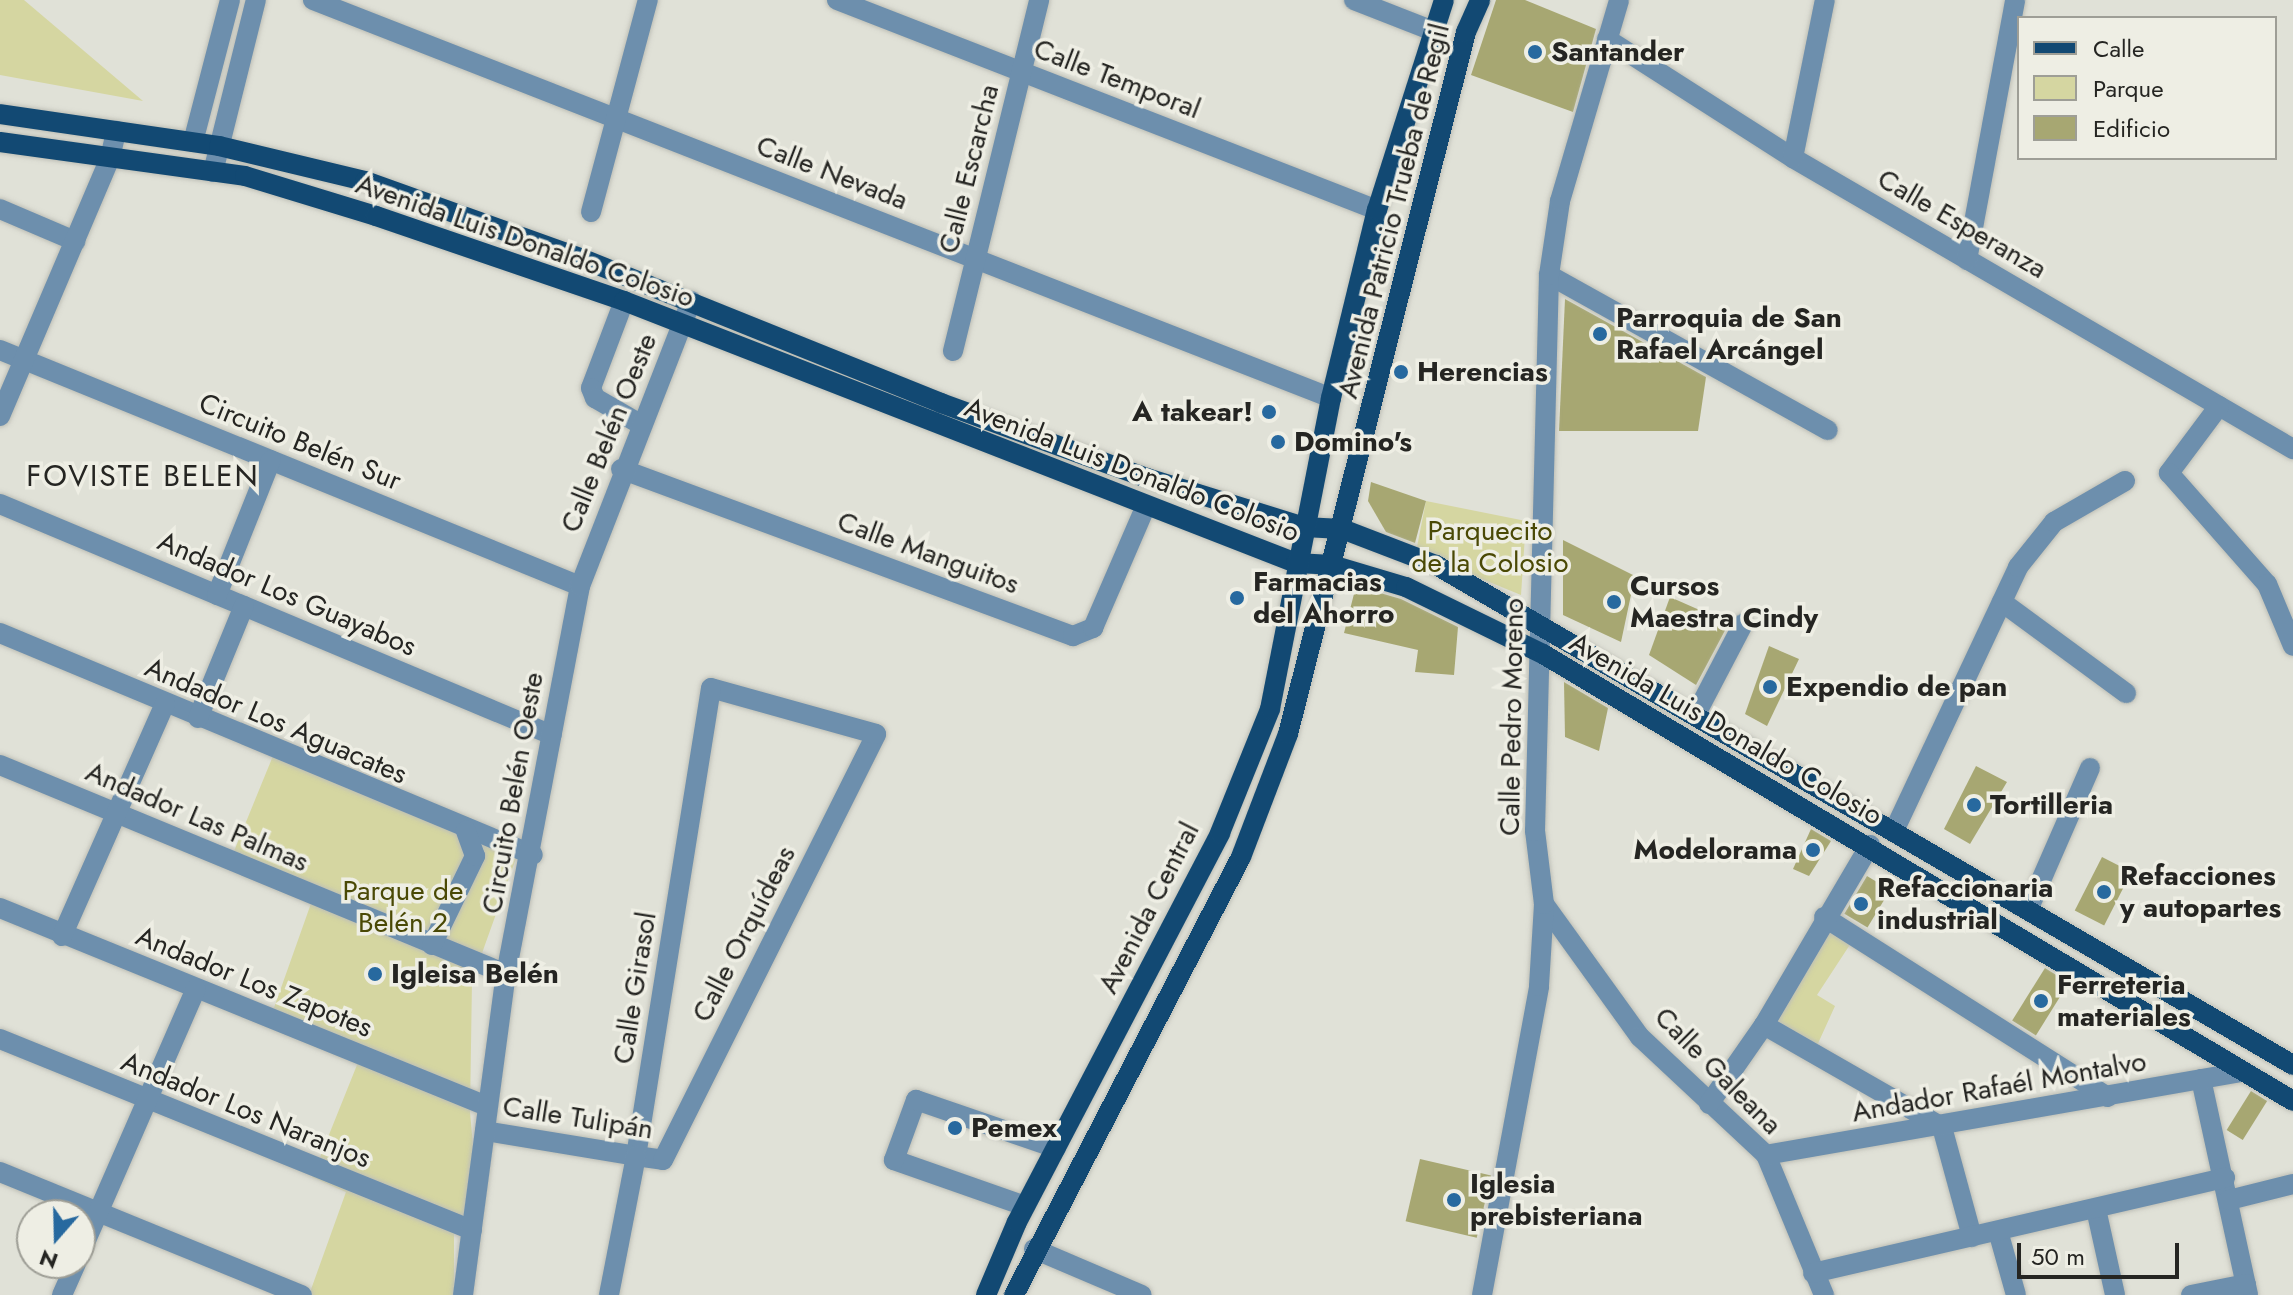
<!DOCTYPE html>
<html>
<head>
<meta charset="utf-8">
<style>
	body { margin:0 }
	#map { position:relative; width:2293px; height:1295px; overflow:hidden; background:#e0e1d7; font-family:Jost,sans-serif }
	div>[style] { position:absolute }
	.green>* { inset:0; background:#d5d6a1 }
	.building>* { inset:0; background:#a7a772; transform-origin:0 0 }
	.roads { filter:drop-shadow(0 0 2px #bebfb6) drop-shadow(0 0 2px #bebfb6) }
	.minor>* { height:20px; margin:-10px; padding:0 10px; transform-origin:10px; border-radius:10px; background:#6d8fad }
	.major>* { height:20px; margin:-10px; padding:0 10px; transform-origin:10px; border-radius:10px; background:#124973 }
	.dots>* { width:22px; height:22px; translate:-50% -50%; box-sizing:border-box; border:4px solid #eeeee4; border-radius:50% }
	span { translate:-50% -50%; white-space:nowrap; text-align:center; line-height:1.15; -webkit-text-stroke:7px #eeeee4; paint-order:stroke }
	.poi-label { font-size:28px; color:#252522; font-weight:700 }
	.left { translate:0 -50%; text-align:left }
	.right { translate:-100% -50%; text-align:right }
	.street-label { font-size:28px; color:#252522 }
	.park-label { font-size:28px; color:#4a4905 }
	.neighbourhood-label { font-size:30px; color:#252522; letter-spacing:2px }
	.legend { position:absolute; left:2017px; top:16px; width:260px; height:144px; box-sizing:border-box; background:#eeeee4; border:2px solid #9e9e96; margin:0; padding:10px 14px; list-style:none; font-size:24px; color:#252522 }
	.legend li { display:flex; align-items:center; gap:16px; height:40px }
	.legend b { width:40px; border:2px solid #9e9e96 }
	.north { position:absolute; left:16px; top:1199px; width:80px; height:80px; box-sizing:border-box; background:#eeeee4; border:2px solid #9e9e96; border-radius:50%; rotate:200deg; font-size:22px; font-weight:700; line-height:32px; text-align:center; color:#252522 }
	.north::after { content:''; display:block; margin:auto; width:28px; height:36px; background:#27699f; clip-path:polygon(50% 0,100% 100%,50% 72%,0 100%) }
	.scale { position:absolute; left:2017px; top:1243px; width:162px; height:36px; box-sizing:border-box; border:4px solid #252522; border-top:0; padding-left:10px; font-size:24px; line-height:28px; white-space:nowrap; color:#252522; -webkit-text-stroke:6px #eeeee4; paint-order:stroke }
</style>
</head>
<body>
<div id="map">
	<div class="green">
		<i style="clip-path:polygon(0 0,24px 0,143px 101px,0 75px)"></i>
		<i style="clip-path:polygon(1426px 501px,1526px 521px,1521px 595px,1416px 552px)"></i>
		<i style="clip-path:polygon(275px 751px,519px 850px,472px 981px,470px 1112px,474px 1157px,468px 1211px,454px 1223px,454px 1295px,309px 1295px,346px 1192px,312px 1177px,361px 1055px,270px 1019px,314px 895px,230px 861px)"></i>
		<i style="clip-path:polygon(1825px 922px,1853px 940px,1817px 995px,1835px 1006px,1815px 1050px,1770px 1025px)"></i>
	</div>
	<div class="building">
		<i style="clip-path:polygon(1496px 0,1525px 0,1596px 29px,1573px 112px,1471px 75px)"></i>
		<i style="clip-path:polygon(1565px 299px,1706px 377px,1698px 431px,1559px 431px)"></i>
		<i style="clip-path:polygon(1371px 482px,1426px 501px,1415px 543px,1386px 532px,1368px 501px)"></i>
		<i style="clip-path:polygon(1563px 540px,1635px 576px,1621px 642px,1563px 615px)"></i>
		<i style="clip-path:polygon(1356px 586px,1401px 599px,1458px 627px,1454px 675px,1415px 672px,1418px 650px,1344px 633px)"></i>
		<i style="clip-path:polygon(1670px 597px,1729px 623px,1696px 685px,1649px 655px)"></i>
		<i style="clip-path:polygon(1769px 646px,1799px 659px,1767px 726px,1745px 714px)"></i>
		<i style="clip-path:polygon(1564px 682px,1608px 708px,1599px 751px,1565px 737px)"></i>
		<i style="clip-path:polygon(1976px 766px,2007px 782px,1970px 844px,1944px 829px)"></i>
		<i style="clip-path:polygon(1811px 829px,1831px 841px,1809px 876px,1793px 869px)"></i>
		<i style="left:2102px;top:857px;width:33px;height:60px;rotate:27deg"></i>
		<i style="left:1867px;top:876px;width:27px;height:44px;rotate:31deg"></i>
		<i style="left:2045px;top:968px;width:28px;height:62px;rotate:32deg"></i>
		<i style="left:2251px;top:1091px;width:19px;height:46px;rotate:32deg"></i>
		<i style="left:1420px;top:1159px;width:73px;height:64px;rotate:13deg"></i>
	</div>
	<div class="roads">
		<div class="minor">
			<i style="left:313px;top:0;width:1093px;rotate:21.35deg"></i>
			<i style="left:837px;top:0;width:579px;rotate:21.25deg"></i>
			<i style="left:1354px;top:0;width:85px;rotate:21.4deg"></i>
			<i style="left:1607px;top:39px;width:221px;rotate:32.6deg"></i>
			<i style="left:1793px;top:158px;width:579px;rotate:30.2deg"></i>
			<i style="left:193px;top:142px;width:147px;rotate:-75.4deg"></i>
			<i style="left:1793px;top:158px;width:161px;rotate:-78.6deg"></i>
			<i style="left:213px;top:172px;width:177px;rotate:-76deg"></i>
			<i style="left:0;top:209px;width:82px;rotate:23.1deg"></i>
			<i style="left:591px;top:212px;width:220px;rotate:-75deg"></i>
			<i style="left:1967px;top:260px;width:264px;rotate:-79.5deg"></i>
			<i style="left:1549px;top:275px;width:319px;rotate:29.1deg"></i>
			<i style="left:624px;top:301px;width:93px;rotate:110.8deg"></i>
			<i style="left:591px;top:388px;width:11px;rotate:68deg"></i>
			<i style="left:595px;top:398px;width:52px;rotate:30deg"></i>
			<i style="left:0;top:350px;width:626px;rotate:22.14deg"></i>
			<i style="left:953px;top:351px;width:361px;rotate:-76.2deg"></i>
			<i style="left:2219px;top:406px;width:84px;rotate:126.7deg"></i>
			<i style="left:2169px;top:473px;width:148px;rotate:48.6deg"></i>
			<i style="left:2267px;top:584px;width:67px;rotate:67.2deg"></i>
			<i style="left:0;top:416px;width:280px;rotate:-66.9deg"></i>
			<i style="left:110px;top:158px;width:28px;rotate:-77deg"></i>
			<i style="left:621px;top:469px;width:482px;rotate:20.3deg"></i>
			<i style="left:1073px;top:636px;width:22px;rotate:-22deg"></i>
			<i style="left:1093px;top:628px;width:131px;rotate:-66.6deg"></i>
			<i style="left:0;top:504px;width:598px;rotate:22.71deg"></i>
			<i style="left:217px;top:595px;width:145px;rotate:-68.2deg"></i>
			<i style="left:2002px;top:602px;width:154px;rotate:36.3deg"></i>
			<i style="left:0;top:633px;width:577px;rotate:22.61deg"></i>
			<i style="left:1696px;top:714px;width:102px;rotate:-62.4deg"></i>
			<i style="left:198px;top:718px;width:121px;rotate:-67.7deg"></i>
			<i style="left:0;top:765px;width:547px;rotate:22.44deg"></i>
			<i style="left:1894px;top:831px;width:292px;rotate:-64.8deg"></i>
			<i style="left:2018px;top:567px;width:58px;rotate:-51.3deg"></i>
			<i style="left:2054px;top:522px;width:82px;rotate:-30deg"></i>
			<i style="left:1544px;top:904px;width:164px;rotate:54.2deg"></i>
			<i style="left:1640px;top:1037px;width:173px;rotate:43.1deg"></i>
			<i style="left:1766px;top:1155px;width:152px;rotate:67.5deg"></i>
			<i style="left:0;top:908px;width:526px;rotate:22.13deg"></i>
			<i style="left:2028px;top:910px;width:155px;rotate:-66.4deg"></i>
			<i style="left:1824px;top:917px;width:336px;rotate:32.4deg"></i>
			<i style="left:62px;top:936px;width:254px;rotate:-66.1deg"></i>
			<i style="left:432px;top:945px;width:99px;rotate:-64.2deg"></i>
			<i style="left:475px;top:856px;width:27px;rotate:-110deg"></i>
			<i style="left:1764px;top:1025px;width:205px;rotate:29.8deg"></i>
			<i style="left:1942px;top:1127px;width:114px;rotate:74.7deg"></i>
			<i style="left:0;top:1039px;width:509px;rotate:22.03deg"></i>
			<i style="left:2201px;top:1079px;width:221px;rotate:77.7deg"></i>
			<i style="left:1709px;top:1104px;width:96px;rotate:-55.2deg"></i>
			<i style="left:1764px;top:1025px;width:209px;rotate:-59.5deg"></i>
			<i style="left:485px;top:1131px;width:153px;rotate:9.4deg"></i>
			<i style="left:636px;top:1156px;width:27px;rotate:8deg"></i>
			<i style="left:663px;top:1160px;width:476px;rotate:-63.4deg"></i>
			<i style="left:876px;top:734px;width:171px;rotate:-164.4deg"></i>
			<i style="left:711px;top:688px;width:474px;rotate:99.1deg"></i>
			<i style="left:636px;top:1156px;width:142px;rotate:101deg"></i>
			<i style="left:1766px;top:1155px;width:483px;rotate:-9.9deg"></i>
			<i style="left:0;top:1172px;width:326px;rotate:22.2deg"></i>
			<i style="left:2229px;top:1200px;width:66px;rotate:-14deg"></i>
			<i style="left:1025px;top:1206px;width:139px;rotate:-160.7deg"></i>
			<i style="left:894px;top:1160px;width:64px;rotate:-69.9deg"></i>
			<i style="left:916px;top:1100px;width:148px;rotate:18.9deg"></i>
			<i style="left:2096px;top:1209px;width:88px;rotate:77.5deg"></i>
			<i style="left:1998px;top:1231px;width:66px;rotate:74.3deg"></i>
			<i style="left:1034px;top:1249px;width:117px;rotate:23.1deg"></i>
			<i style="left:80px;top:1254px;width:289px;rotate:-66.4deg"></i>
			<i style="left:1813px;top:1273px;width:423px;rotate:-13deg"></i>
			<i style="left:62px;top:1295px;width:35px;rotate:-66deg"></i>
			<i style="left:463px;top:1295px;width:324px;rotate:-82.4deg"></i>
			<i style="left:506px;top:974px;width:395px;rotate:-79.2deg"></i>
			<i style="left:580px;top:586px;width:306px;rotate:-68.7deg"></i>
			<i style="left:1482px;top:1295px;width:314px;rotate:-79.5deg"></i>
			<i style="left:1539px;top:986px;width:82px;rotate:-86.5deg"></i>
			<i style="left:1544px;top:904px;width:74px;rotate:-97deg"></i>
			<i style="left:1535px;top:831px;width:556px;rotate:-88.56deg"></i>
			<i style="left:1549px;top:275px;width:75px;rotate:-81.5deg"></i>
			<i style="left:1560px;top:201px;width:209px;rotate:-73.6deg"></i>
			<i style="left:2191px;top:1295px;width:56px;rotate:-11.3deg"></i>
		</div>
		<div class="major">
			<i style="left:0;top:114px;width:221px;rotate:8.3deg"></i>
			<i style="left:219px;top:146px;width:150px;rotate:13.5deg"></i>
			<i style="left:365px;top:181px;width:232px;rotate:19.7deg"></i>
			<i style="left:583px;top:259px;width:386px;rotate:21.9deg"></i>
			<i style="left:941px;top:403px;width:219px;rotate:20deg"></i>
			<i style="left:1147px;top:478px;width:164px;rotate:17.3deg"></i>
			<i style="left:1304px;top:527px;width:38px;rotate:3deg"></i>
			<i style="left:1342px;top:529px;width:101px;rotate:21deg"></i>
			<i style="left:1436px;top:565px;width:992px;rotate:30.26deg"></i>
			<i style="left:0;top:142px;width:247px;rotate:7.9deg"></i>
			<i style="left:245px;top:176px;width:137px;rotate:17deg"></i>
			<i style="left:376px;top:216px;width:262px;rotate:18.9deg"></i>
			<i style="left:624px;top:301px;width:721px;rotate:21.3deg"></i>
			<i style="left:1296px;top:563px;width:36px;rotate:3deg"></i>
			<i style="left:1332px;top:565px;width:77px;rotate:16.6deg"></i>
			<i style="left:1406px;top:587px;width:153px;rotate:26.1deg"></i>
			<i style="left:1543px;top:654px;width:873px;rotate:30.79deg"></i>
			<i style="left:986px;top:1295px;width:79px;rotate:-67deg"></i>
			<i style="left:1017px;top:1222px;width:439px;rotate:-62.4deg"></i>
			<i style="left:1220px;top:833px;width:134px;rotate:-68deg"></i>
			<i style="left:1270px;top:709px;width:317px;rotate:-78.9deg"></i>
			<i style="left:1331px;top:398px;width:194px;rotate:-76.3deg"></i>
			<i style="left:1377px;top:210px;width:220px;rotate:-72.3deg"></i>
			<i style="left:1014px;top:1295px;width:493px;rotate:-62.6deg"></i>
			<i style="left:1241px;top:857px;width:132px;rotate:-69.1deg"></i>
			<i style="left:1288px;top:734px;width:724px;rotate:-75.77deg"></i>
			<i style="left:1466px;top:32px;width:35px;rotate:-66deg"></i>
		</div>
	</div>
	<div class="dots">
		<i style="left:1535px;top:52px;background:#27699f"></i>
		<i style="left:1600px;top:334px;background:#27699f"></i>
		<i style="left:1401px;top:372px;background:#27699f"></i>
		<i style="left:1269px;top:412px;background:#27699f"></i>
		<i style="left:1278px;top:442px;background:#27699f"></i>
		<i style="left:1237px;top:598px;background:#27699f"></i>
		<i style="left:1614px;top:602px;background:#27699f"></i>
		<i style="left:1770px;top:687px;background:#27699f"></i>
		<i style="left:1974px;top:805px;background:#27699f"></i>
		<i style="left:1813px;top:850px;background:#27699f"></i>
		<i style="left:2104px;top:892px;background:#27699f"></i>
		<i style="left:1861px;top:904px;background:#27699f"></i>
		<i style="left:375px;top:974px;background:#27699f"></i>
		<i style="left:2041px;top:1001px;background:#27699f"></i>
		<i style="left:955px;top:1128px;background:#27699f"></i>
		<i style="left:1454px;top:1200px;background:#27699f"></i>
	</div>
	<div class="poi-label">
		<span class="left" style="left:1551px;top:52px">Santander</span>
		<span class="left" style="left:1616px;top:334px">Parroquia de San<br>Rafael Arcángel</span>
		<span class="left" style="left:1417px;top:372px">Herencias</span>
		<span class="right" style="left:1253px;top:412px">A takear!</span>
		<span class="left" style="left:1294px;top:442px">Domino's</span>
		<span class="left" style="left:1253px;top:598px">Farmacias<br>del Ahorro</span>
		<span class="left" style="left:1630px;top:602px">Cursos<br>Maestra Cindy</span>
		<span class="left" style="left:1786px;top:687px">Expendio de pan</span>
		<span class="left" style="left:1990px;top:805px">Tortilleria</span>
		<span class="right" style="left:1797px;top:850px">Modelorama</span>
		<span class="left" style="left:2120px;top:892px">Refacciones<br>y autopartes</span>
		<span class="left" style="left:1877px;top:904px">Refaccionaria<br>industrial</span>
		<span class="left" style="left:391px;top:974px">Igleisa Belén</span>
		<span class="left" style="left:2057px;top:1001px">Ferreteria<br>materiales</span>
		<span class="left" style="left:971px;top:1128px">Pemex</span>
		<span class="left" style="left:1470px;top:1200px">Iglesia<br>prebisteriana</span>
	</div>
	<div class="street-label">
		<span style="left:1117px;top:79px;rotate:21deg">Calle Temporal</span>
		<span style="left:969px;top:169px;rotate:-76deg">Calle Escarcha</span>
		<span style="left:832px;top:173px;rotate:21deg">Calle Nevada</span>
		<span style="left:1394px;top:211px;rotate:-76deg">Avenida Patricio Trueba de Regil</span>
		<span style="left:1962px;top:224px;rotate:30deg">Calle Esperanza</span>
		<span style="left:525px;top:241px;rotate:19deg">Avenida Luis Donaldo Colosio</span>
		<span style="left:609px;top:433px;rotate:-68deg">Calle Belén Oeste</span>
		<span style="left:300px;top:442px;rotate:22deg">Circuito Belén Sur</span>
		<span style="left:1132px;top:470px;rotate:21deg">Avenida Luis Donaldo Colosio</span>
		<span style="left:928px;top:553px;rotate:20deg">Calle Manguitos</span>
		<span style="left:287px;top:594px;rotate:23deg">Andador Los Guayabos</span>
		<span style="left:1512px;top:717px;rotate:-89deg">Calle Pedro Moreno</span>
		<span style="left:276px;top:721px;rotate:23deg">Andador Los Aguacates</span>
		<span style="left:1726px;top:729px;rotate:30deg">Avenida Luis Donaldo Colosio</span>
		<span style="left:513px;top:793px;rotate:-80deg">Circuito Belén Oeste</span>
		<span style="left:197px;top:817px;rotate:23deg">Andador Las Palmas</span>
		<span style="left:1149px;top:908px;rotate:-63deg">Avenida Central</span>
		<span style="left:744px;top:934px;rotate:-63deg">Calle Orquídeas</span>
		<span style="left:254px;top:982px;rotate:22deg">Andador Los Zapotes</span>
		<span style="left:635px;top:988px;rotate:-81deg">Calle Girasol</span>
		<span style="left:1718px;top:1071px;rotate:45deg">Calle Galeana</span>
		<span style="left:1999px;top:1087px;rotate:-10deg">Andador Rafaél Montalvo</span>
		<span style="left:246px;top:1110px;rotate:22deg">Andador Los Naranjos</span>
		<span style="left:578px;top:1118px;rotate:9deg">Calle Tulipán</span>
	</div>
	<div class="park-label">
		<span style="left:1490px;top:547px">Parquecito<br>de la Colosio</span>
		<span style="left:403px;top:907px">Parque de<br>Belén 2</span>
	</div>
	<div class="neighbourhood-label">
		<span style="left:143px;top:476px">FOVISTE BELEN</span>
	</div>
	<ul class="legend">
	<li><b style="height:10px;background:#124973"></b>Calle</li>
	<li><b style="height:22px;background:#d5d6a1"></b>Parque</li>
	<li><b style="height:22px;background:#a7a772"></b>Edificio</li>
	</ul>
	<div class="north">N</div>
	<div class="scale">50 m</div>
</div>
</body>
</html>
